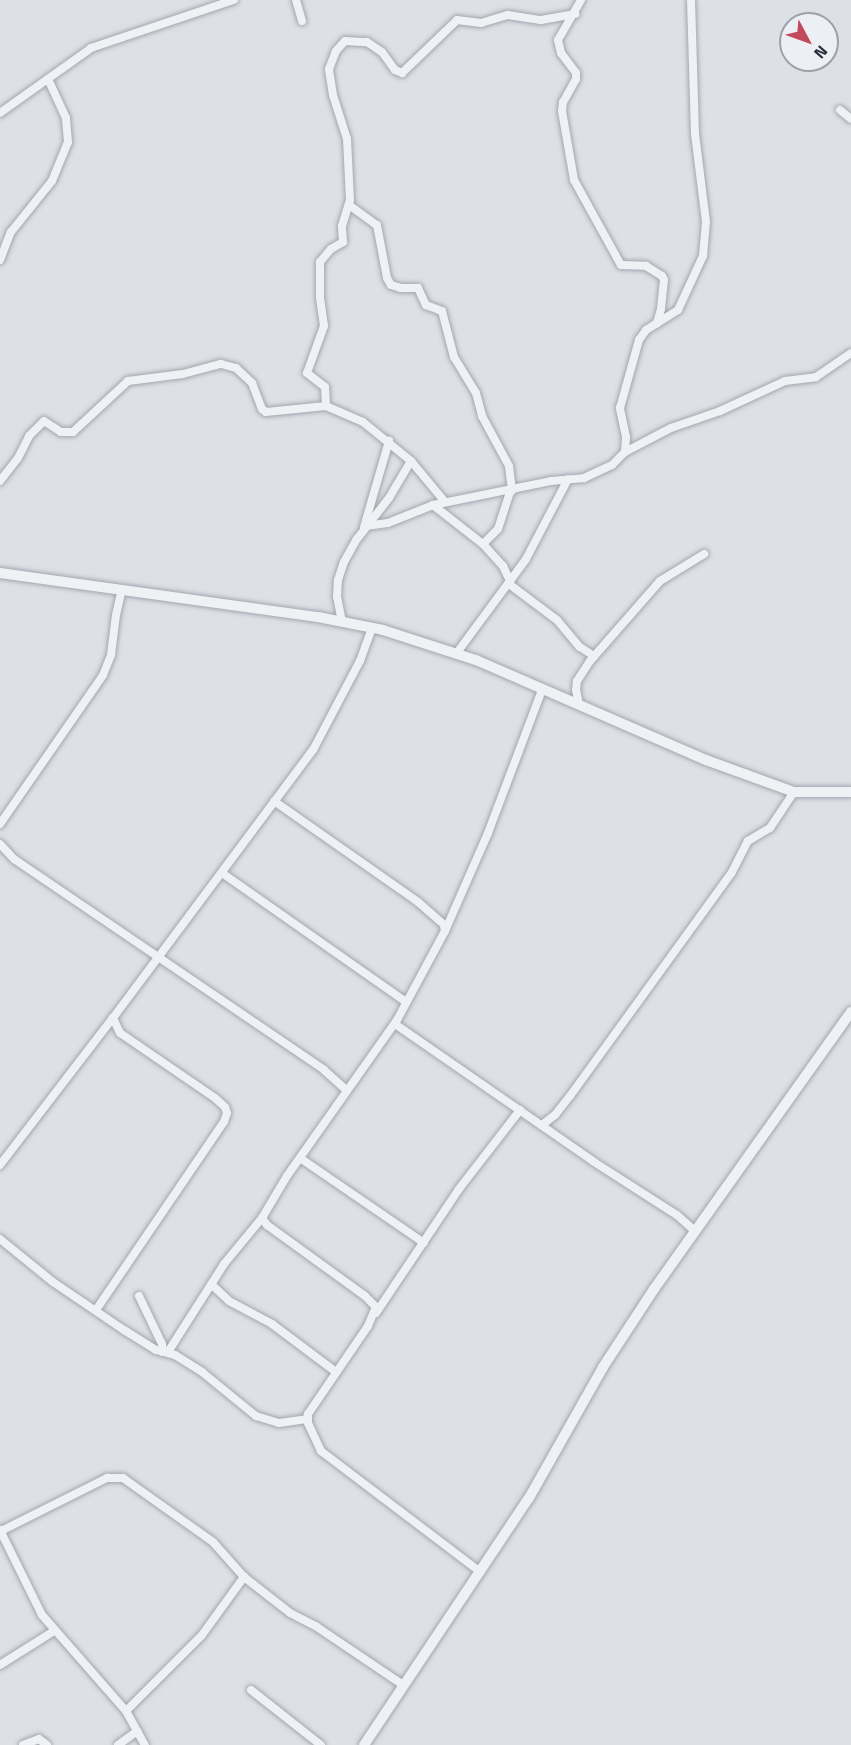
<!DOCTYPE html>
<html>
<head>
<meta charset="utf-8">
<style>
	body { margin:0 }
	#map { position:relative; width:851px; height:1745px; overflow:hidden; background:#dde0e5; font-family:"Titillium Web",sans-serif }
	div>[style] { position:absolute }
	.roads { filter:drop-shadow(0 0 2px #a3a7af) drop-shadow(0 0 2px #a3a7af) }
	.minor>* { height:8px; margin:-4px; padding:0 4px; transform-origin:4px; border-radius:4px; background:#eff1f4 }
	.tertiary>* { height:10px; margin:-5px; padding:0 5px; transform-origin:5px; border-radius:5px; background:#eff1f4 }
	span { translate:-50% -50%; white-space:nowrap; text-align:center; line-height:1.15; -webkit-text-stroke:6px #eceff3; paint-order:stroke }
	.north { position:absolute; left:779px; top:12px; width:60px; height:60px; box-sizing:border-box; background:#eceff3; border:2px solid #9da2a9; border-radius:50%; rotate:131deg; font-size:16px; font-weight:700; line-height:24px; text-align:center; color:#272f3b }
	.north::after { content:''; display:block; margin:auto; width:21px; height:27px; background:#c3495d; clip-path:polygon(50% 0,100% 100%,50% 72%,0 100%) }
</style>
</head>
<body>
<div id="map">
	<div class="roads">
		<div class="minor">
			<i style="left:296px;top:0;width:22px;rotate:74deg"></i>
			<i style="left:581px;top:0;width:46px;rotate:119.9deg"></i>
			<i style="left:558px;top:40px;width:13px;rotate:77deg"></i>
			<i style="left:561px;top:53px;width:25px;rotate:53deg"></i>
			<i style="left:576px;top:73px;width:6px;rotate:90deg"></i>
			<i style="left:576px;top:79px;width:26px;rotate:119deg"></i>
			<i style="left:563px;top:102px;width:9px;rotate:96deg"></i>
			<i style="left:562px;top:111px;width:70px;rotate:80.1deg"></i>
			<i style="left:574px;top:180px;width:97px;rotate:61.1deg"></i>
			<i style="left:621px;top:265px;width:25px;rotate:2deg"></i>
			<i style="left:646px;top:266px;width:19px;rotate:32deg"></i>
			<i style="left:662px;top:276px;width:4px;rotate:63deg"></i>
			<i style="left:664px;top:280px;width:29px;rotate:96deg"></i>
			<i style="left:661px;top:309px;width:15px;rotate:106deg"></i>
			<i style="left:840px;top:110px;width:14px;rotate:39deg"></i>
			<i style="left:0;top:113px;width:112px;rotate:-35.5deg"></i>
			<i style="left:91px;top:48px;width:151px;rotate:-18.6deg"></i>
			<i style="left:349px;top:205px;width:34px;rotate:36deg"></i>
			<i style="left:377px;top:225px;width:54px;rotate:79.3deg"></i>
			<i style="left:387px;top:278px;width:8px;rotate:60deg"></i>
			<i style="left:391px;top:285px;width:10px;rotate:17deg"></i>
			<i style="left:401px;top:288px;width:17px"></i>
			<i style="left:418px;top:288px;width:19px;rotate:65deg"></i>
			<i style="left:426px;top:305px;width:17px;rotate:21deg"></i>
			<i style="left:442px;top:311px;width:48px;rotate:75.4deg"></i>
			<i style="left:454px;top:357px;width:42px;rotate:58.6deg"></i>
			<i style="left:476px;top:393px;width:24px;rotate:75deg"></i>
			<i style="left:482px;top:416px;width:57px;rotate:61.6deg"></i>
			<i style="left:509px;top:466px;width:25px;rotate:83deg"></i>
			<i style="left:0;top:260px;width:30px;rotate:-69deg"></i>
			<i style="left:11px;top:232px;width:65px;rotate:-51.2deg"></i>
			<i style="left:52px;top:181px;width:42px;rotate:-67.7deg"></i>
			<i style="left:68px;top:142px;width:24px;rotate:-95deg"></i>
			<i style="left:66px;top:118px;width:43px;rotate:-114.8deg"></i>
			<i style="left:326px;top:406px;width:19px;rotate:-93deg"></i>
			<i style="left:325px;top:387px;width:23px;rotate:-142deg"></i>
			<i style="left:307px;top:373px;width:50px;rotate:-70.1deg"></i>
			<i style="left:324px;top:326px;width:29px;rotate:-98deg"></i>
			<i style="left:320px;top:297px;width:35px;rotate:-90deg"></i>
			<i style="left:320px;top:262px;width:17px;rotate:-50deg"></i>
			<i style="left:331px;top:249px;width:14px;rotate:-30deg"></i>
			<i style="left:343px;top:242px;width:16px;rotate:-94deg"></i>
			<i style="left:342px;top:226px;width:27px;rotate:-73deg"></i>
			<i style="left:350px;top:200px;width:61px;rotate:-92.8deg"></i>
			<i style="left:347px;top:139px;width:46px;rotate:-107.7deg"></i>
			<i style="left:333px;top:95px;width:26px;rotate:-99deg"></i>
			<i style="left:329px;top:69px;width:19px;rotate:-69deg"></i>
			<i style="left:336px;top:51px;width:13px;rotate:-48deg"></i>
			<i style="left:345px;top:41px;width:22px;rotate:3deg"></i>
			<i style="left:367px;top:42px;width:18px;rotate:34deg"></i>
			<i style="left:382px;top:52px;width:22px;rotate:54deg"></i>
			<i style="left:395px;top:70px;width:8px;rotate:23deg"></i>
			<i style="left:402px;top:73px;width:76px;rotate:-43.9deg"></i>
			<i style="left:457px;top:20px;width:24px;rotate:7deg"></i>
			<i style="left:481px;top:23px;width:28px;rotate:-17deg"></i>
			<i style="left:508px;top:15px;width:33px;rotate:9deg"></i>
			<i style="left:541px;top:20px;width:35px;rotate:-10deg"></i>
			<i style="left:625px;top:452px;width:52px;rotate:-27.6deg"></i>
			<i style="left:671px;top:428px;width:52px;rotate:-19.1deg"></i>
			<i style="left:720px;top:411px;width:72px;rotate:-24.8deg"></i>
			<i style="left:785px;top:381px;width:31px;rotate:-7deg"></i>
			<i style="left:816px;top:377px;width:42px;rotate:-34.4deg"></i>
			<i style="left:0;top:481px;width:29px;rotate:-52deg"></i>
			<i style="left:18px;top:458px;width:25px;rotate:-63deg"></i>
			<i style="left:29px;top:436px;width:21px;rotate:-45deg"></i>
			<i style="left:44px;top:421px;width:20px;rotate:33deg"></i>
			<i style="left:61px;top:432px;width:12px"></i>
			<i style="left:73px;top:432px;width:75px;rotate:-42.8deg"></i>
			<i style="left:128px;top:381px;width:55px;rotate:-7.3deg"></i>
			<i style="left:183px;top:374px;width:39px;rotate:-15deg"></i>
			<i style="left:221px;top:364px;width:16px;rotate:15deg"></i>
			<i style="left:236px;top:368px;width:22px;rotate:43deg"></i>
			<i style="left:252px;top:383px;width:28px;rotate:69deg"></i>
			<i style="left:262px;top:409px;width:5px;rotate:37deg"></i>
			<i style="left:266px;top:412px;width:60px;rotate:-5.7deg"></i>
			<i style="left:326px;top:406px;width:40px;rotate:23.4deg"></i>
			<i style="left:363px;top:422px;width:62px;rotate:39.1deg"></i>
			<i style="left:411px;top:461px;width:53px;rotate:50.3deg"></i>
			<i style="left:433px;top:505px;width:63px;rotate:38deg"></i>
			<i style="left:483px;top:544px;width:30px;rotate:48deg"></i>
			<i style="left:503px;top:566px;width:17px;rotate:65deg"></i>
			<i style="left:366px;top:526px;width:22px;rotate:-8deg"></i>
			<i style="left:388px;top:523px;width:48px;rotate:-21.8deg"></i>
			<i style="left:433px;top:505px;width:120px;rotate:-11.5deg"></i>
			<i style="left:551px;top:481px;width:33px;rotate:-5deg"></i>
			<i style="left:584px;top:478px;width:31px;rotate:-25deg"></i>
			<i style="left:612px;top:465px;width:18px;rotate:-45deg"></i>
			<i style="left:625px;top:452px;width:15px;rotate:-86deg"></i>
			<i style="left:626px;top:437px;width:30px;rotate:-102deg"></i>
			<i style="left:620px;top:408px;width:71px;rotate:-74.4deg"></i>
			<i style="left:639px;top:340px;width:12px;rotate:-55deg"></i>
			<i style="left:646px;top:330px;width:38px;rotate:-32deg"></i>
			<i style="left:678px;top:310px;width:60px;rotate:-65.2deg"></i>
			<i style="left:703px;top:256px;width:34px;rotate:-85deg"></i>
			<i style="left:706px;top:222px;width:89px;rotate:-97.1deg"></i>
			<i style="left:695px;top:134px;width:134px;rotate:-91.7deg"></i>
			<i style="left:364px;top:527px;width:90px;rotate:-73.8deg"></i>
			<i style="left:483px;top:544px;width:21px;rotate:-45deg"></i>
			<i style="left:498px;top:529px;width:40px;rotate:-72deg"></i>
			<i style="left:509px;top:584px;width:60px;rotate:36.9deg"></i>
			<i style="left:557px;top:620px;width:35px;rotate:50deg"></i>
			<i style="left:580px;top:647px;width:17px;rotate:33deg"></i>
			<i style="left:342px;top:622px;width:25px;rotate:-101deg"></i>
			<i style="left:337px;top:597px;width:17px;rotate:-87deg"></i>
			<i style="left:338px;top:580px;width:19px;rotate:-72deg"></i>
			<i style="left:344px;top:562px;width:26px;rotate:-61deg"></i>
			<i style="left:357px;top:539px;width:52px;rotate:-52deg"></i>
			<i style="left:389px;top:498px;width:43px;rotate:-59.3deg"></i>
			<i style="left:456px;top:654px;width:118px;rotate:-53.6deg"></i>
			<i style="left:526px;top:559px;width:90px;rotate:-62.3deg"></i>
			<i style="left:579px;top:705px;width:15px;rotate:-101deg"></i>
			<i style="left:576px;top:690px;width:9px;rotate:-84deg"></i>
			<i style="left:577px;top:681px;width:24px;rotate:-57deg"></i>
			<i style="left:590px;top:661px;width:106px;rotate:-48.8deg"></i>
			<i style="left:660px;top:581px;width:52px;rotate:-31.5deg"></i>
			<i style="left:274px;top:801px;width:176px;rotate:35deg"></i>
			<i style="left:418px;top:902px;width:35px;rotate:41deg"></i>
			<i style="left:444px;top:925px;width:6px;rotate:81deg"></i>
			<i style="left:445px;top:931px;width:101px;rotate:118.3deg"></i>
			<i style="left:397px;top:1020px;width:191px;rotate:125.2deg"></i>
			<i style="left:287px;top:1176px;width:49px;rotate:120.8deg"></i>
			<i style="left:262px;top:1218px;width:9px;rotate:54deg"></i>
			<i style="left:267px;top:1225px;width:121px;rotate:35.9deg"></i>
			<i style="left:365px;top:1296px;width:16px;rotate:45deg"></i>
			<i style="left:376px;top:1307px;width:21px;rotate:113deg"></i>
			<i style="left:368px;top:1326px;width:107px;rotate:124.3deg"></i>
			<i style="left:308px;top:1414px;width:9px;rotate:90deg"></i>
			<i style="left:308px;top:1423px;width:31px;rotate:65deg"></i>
			<i style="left:321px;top:1451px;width:198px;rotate:37.2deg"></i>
			<i style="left:0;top:824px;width:181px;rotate:-55.3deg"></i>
			<i style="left:103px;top:675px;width:22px;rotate:-68deg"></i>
			<i style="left:111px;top:655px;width:40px;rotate:-82.9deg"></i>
			<i style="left:116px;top:615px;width:26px;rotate:-77deg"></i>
			<i style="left:0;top:844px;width:21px;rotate:47deg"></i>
			<i style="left:14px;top:859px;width:375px;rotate:34.2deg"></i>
			<i style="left:324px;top:1070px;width:30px;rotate:42deg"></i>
			<i style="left:222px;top:873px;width:223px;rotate:35deg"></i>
			<i style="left:445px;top:931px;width:107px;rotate:-66.3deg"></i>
			<i style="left:488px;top:833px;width:153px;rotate:-69.3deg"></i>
			<i style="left:395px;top:1024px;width:242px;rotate:34.7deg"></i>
			<i style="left:594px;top:1162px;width:98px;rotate:32.6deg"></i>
			<i style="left:677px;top:1215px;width:24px;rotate:42deg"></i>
			<i style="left:542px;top:1125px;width:16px;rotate:-38deg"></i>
			<i style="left:555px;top:1115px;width:24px;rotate:-52deg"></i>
			<i style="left:570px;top:1096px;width:276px;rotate:-54.1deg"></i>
			<i style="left:732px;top:872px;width:35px;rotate:-63deg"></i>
			<i style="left:748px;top:841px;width:26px;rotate:-31deg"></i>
			<i style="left:770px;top:828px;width:43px;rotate:-56.3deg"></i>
			<i style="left:300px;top:1158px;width:150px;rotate:34.4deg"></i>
			<i style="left:0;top:1165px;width:185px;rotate:-52.5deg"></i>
			<i style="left:0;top:1239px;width:68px;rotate:39.1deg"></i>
			<i style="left:53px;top:1282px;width:86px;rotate:34.1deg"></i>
			<i style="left:124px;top:1330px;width:38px;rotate:32deg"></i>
			<i style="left:156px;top:1350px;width:20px;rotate:15deg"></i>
			<i style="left:175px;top:1355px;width:32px;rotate:32deg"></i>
			<i style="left:202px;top:1372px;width:70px;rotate:39.2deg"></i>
			<i style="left:256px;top:1416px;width:24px;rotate:17deg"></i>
			<i style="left:279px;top:1423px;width:28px;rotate:-8deg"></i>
			<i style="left:212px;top:1285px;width:23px;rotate:43deg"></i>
			<i style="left:229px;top:1301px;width:49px;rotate:28.1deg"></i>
			<i style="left:272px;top:1324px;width:80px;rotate:36.9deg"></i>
			<i style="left:139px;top:1296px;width:53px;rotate:64.4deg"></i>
			<i style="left:162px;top:1344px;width:8px;rotate:83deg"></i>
			<i style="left:96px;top:1310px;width:227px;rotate:-55.8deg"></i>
			<i style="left:224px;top:1122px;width:9px;rotate:-72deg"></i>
			<i style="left:227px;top:1113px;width:6px;rotate:-108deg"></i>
			<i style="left:225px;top:1107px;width:13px;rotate:-138deg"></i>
			<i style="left:215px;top:1098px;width:115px;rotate:-145.6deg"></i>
			<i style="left:120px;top:1033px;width:17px;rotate:-115deg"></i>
			<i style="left:113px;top:1018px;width:334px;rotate:-53.3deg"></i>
			<i style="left:313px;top:750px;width:101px;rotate:-62.2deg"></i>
			<i style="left:360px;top:661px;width:35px;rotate:-70deg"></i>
			<i style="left:376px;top:1313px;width:149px;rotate:-56.2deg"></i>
			<i style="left:459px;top:1189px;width:100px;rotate:-52.3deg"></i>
			<i style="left:168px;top:1352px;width:104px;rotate:-57.5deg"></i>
			<i style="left:224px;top:1264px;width:60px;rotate:-50.4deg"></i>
			<i style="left:0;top:1530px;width:95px;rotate:63.7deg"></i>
			<i style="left:42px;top:1615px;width:128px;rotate:48.8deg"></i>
			<i style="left:126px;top:1711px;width:39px;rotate:61deg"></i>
			<i style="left:1px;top:1531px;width:119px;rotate:-26.6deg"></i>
			<i style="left:107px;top:1478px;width:16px"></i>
			<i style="left:123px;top:1478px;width:110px;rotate:35.4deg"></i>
			<i style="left:213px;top:1542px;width:47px;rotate:48.5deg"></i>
			<i style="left:244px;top:1577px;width:58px;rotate:38deg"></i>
			<i style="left:290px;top:1613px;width:30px;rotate:27deg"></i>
			<i style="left:317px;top:1627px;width:104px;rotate:34deg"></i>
			<i style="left:0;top:1665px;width:64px;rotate:-32.2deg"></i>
			<i style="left:251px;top:1690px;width:89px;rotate:38.2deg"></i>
			<i style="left:126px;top:1711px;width:107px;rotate:-45deg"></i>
			<i style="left:202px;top:1635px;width:72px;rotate:-54.1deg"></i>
			<i style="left:23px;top:1745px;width:17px;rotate:-21deg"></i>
			<i style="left:39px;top:1739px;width:10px;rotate:37deg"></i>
			<i style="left:118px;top:1745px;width:24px;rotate:-36deg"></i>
		</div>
		<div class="tertiary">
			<i style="left:0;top:573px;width:321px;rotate:7.9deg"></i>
			<i style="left:318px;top:617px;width:66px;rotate:11.3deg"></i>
			<i style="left:383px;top:630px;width:98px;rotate:17.9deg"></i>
			<i style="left:476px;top:660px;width:251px;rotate:23.5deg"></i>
			<i style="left:706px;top:760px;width:94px;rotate:20deg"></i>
			<i style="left:794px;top:792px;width:57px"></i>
			<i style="left:364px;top:1745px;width:297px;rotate:-56.3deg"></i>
			<i style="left:529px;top:1498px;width:150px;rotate:-60.5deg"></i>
			<i style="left:603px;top:1367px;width:93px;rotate:-56.8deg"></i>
			<i style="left:654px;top:1289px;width:340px;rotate:-54.6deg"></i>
		</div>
	</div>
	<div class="north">N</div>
</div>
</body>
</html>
